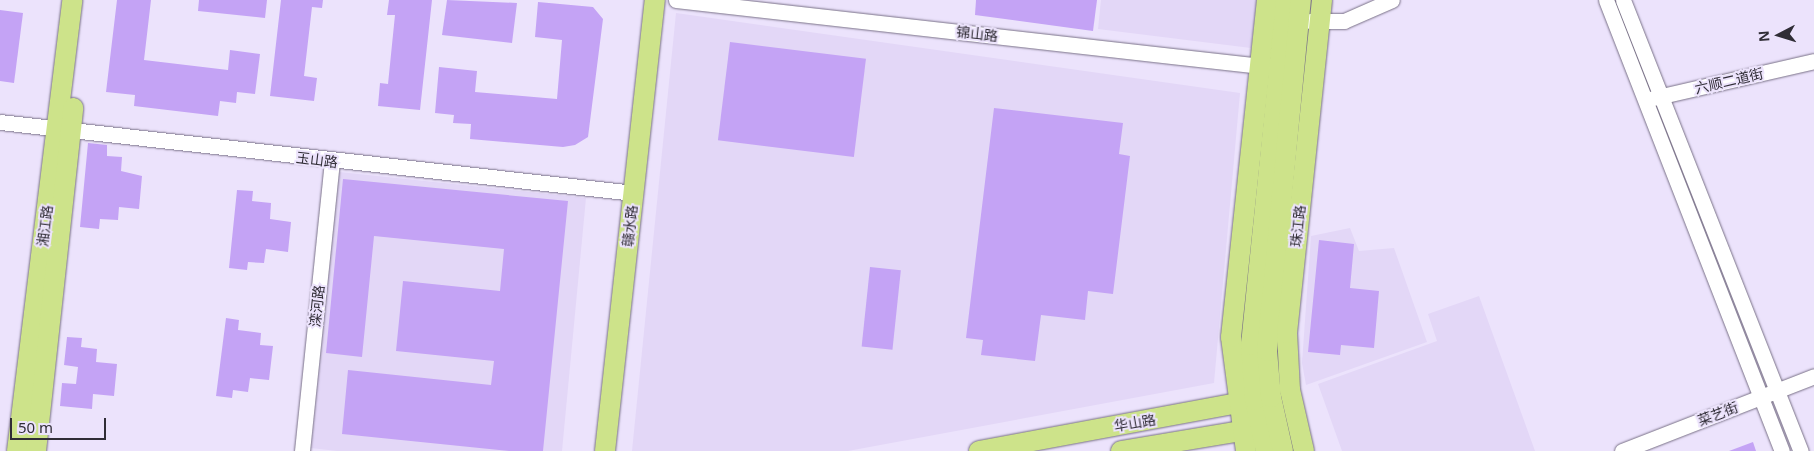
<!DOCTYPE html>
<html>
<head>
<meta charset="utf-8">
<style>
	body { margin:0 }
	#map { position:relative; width:1814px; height:451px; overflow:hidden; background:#ece3fc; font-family:"Noto Sans","Noto Sans SC",sans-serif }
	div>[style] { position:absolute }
	.built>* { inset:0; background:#e3d7f7 }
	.building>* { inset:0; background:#c4a3f5; transform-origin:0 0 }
	.roads { filter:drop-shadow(0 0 1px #797187) drop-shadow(0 0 1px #797187) }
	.minor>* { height:15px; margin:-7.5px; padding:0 7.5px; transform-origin:7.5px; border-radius:7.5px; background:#fff }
	.major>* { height:20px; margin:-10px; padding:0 10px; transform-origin:10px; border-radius:10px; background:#cde38a }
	span { translate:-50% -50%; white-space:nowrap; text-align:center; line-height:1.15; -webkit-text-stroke:4px #ece3fc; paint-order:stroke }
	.street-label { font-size:14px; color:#302d36 }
	.north { position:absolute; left:1754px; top:10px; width:50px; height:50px; -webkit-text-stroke:4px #ece3fc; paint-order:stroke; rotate:265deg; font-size:14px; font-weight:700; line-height:20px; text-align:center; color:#302d36 }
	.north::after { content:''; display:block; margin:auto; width:18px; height:22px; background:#302d36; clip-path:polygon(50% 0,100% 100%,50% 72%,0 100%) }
	.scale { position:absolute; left:10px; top:418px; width:96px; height:22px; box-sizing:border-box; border:2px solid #302d36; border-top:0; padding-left:6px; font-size:15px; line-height:18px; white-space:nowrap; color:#302d36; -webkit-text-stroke:4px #ece3fc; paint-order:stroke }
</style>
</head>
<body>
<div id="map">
	<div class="built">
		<i style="clip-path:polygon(1101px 0,1257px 0,1251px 48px,1098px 29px)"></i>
		<i style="clip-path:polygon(676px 13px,1240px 93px,1214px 383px,848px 451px,632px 451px)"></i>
		<i style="clip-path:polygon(339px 172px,586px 198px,562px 451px,337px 451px,311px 448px)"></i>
		<i style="clip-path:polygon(1350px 228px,1359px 251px,1394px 248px,1427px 342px,1306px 385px,1302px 363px,1311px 236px)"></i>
		<i style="clip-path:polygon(1479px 296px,1535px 451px,1342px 451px,1318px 384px,1437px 341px,1428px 314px)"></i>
	</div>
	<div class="building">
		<i style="clip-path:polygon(117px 0,151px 0,144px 60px,228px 70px,230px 50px,260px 54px,255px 94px,237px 92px,236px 103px,220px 101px,218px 116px,134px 106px,135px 95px,106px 92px)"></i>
		<i style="clip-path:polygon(199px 0,267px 0,265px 18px,198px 11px)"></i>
		<i style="clip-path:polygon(281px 0,323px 0,322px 8px,312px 7px,304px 76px,317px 78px,314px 101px,270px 96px)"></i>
		<i style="clip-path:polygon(389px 0,432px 0,420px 110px,378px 106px,380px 83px,388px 84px,395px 15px,387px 15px)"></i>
		<i style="clip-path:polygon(447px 0,517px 3px,512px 43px,442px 35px)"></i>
		<i style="clip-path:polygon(976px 0,1097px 0,1093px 31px,975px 15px)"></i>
		<i style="clip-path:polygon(538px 2px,593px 7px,603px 19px,588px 137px,575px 145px,563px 147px,470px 139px,471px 124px,453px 123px,454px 115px,435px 113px,439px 67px,477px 71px,475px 92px,557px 99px,562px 40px,535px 37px)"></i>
		<i style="clip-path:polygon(0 10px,23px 13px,14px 83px,0 81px)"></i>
		<i style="left:730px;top:42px;width:137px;height:99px;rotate:7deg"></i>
		<i style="clip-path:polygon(994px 108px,1123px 123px,1119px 154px,1130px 156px,1113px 294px,1088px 291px,1085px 320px,1041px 315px,1035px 361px,981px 355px,983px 340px,966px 338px)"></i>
		<i style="clip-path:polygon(88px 143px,107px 145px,107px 156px,122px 157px,121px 171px,142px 176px,139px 209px,119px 207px,118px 220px,100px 219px,99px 229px,80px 227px)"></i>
		<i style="clip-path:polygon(343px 179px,568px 201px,543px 451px,509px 451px,342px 434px,348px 370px,491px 385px,494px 361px,396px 351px,403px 281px,500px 291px,504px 249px,374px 236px,362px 357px,326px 353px)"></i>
		<i style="clip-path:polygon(237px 190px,253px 191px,252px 201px,271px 203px,270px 219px,291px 222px,288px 252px,266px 249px,264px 263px,248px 262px,247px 270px,229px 268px)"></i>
		<i style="clip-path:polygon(1319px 240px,1354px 244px,1350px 288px,1379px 291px,1374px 348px,1341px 345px,1340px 355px,1308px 352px)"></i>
		<i style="left:870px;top:267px;width:31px;height:80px;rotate:6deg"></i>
		<i style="clip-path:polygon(226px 318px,239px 320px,238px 330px,261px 333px,260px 345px,273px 346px,269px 380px,250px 378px,248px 392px,233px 390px,232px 398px,216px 396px)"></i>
		<i style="clip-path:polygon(67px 337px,82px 338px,81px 347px,97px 349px,96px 362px,117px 364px,114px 396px,93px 394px,92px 409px,60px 406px,62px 383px,76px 384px,78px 367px,64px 365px)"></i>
		<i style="clip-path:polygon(1753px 442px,1756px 451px,1729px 451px)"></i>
	</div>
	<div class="roads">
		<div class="minor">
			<i style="left:676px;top:0;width:598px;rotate:6.44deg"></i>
			<i style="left:1606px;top:0;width:484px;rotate:68.7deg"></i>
			<i style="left:1623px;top:0;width:485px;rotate:68.5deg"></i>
			<i style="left:1310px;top:21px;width:34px"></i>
			<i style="left:1344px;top:21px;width:52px;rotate:-23.6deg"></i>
			<i style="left:1653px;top:98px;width:165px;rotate:-12.9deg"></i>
			<i style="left:0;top:122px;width:638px;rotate:6.39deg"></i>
			<i style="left:302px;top:451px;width:291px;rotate:-84.1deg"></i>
			<i style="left:1622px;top:451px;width:206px;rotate:-21.3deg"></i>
		</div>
		<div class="major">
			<i style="left:17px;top:451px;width:454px;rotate:-83deg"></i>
			<i style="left:36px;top:451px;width:345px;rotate:-83.8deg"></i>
			<i style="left:605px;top:451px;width:454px;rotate:-83.7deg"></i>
			<i style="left:979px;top:451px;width:275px;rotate:-10.5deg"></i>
			<i style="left:1121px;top:451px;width:133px;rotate:-9.5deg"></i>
			<i style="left:1246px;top:451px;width:115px;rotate:-97.5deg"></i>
			<i style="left:1231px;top:337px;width:339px;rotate:-83.9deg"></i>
			<i style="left:1266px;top:451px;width:52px;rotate:-102.2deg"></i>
			<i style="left:1255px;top:400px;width:55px;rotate:-94.2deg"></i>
			<i style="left:1251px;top:345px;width:347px;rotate:-84.2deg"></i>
			<i style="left:1283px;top:451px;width:55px;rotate:-102.5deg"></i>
			<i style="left:1271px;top:397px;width:46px;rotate:-95deg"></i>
			<i style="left:1267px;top:351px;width:353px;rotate:-84.5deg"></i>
			<i style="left:1304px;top:451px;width:63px;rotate:-102.9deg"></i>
			<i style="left:1290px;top:390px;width:57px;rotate:-93deg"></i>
			<i style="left:1287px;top:333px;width:335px;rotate:-84deg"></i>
		</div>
	</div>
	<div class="street-label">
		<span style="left:977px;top:34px;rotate:6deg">锦山路</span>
		<span style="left:1729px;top:81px;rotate:-13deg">六顺二道街</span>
		<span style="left:317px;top:160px;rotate:7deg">玉山路</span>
		<span style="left:45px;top:226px;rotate:-83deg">湘江路</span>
		<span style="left:630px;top:226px;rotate:-84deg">赣水路</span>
		<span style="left:1298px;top:226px;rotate:-84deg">珠江路</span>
		<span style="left:317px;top:306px;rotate:-84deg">滦河路</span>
		<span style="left:1718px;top:414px;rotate:-21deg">菜艺街</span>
		<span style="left:1135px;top:423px;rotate:-10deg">华山路</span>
	</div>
	<div class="north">N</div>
	<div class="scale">50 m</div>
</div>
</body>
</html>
